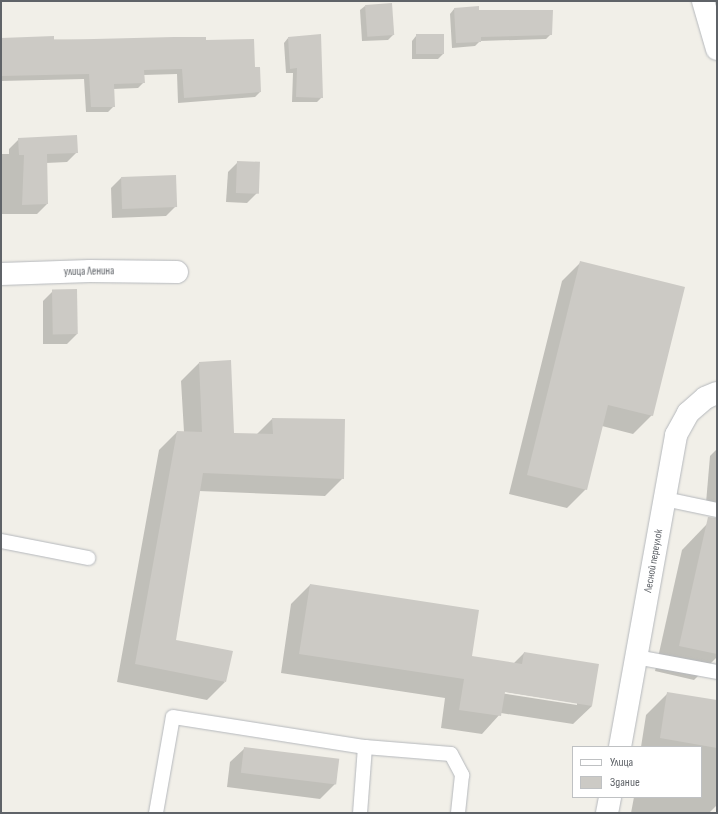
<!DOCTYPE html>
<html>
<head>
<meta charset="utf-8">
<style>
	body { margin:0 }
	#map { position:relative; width:718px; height:814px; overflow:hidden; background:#f1efe8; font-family:"Sofia Sans Condensed",sans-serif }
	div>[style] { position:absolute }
	.shadow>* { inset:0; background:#0003 }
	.building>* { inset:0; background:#cccac5; transform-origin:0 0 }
	.roads { filter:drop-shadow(0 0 1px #b5b8bc) drop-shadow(0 0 1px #b5b8bc) }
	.service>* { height:14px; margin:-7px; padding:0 7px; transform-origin:7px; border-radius:7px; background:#fff }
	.minor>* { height:22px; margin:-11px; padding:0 11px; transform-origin:11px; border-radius:11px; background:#fff }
	.tertiary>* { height:22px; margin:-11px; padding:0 11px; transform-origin:11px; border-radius:11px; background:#fff }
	span { translate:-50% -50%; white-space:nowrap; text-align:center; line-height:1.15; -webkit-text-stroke:3.5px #fff; paint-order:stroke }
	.street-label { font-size:11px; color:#5f6368 }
	.frame { position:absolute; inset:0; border:2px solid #5f6368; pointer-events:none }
	.legend { position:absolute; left:572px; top:746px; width:130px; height:52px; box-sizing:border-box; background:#fff; border:1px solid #bfc1c3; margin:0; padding:5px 7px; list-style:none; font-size:12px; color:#5f6368 }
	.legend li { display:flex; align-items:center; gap:8px; height:20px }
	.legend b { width:20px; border:1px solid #bfc1c3 }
</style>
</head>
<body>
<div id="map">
	<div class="shadow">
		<i style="clip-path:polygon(365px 6px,393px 35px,388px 40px,362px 41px,360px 10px)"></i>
		<i style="clip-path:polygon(454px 9px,478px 11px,551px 34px,546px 39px,480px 41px,475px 46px,452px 48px,450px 14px)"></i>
		<i style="clip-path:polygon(416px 36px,443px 54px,438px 59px,412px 59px,412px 41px)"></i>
		<i style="clip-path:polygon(288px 38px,322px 97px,317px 102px,292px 102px,293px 73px,286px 73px,284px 43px)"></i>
		<i style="clip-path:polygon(1px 39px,205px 41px,254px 68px,260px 92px,255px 97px,178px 103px,177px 74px,144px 75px,144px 82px,138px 88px,113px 89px,114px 106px,108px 112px,86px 112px,84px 79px,1px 81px)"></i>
		<i style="clip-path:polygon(19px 139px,77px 152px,67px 162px,46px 163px,47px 204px,37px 214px,1px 214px,1px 154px,9px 154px,9px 149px)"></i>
		<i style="clip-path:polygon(238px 162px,257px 193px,247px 203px,226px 202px,228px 172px)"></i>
		<i style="clip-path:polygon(121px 178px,176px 206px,166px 216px,112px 218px,111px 188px)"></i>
		<i style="clip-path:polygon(581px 262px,652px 415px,633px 434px,602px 426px,586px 489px,567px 508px,509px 494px,562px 281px)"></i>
		<i style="clip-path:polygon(53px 291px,77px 334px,67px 344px,43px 344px,43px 301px)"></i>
		<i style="clip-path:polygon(199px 363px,233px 434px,256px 435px,272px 419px,343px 478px,325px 496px,199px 491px,174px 640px,225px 682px,207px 700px,117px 682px,159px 450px,177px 432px,184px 432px,181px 381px)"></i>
		<i style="clip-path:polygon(717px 449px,717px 504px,706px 503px,710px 456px)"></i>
		<i style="clip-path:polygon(707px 524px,717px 527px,717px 657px,694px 680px,655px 671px,682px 550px)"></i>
		<i style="clip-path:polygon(evenodd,310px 585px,471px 657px,513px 664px,524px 653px,592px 706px,573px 724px,501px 713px,482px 734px,441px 728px,445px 698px,281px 673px,291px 604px,310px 585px,500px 691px,577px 703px,577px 705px,500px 693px,500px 691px)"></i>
		<i style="clip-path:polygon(668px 693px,717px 701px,717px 805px,709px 813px,631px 813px,634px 797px,701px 797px,701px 747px,641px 747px,646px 715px)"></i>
		<i style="clip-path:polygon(245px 748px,335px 784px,320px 799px,227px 787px,230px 762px)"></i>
	</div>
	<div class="building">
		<i style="left:392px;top:3px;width:32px;height:27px;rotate:86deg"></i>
		<i style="clip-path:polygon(479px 6px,479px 10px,553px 10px,552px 35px,481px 37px,481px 42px,456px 43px,454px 8px)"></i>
		<i style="clip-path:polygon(321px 34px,323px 98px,296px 97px,297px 68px,290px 69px,288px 37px)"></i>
		<i style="left:444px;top:34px;width:20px;height:28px;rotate:90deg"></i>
		<i style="clip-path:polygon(54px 36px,54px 40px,174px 37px,206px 37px,206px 40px,254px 39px,255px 67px,260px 67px,261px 92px,184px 98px,182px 69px,144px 70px,145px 83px,114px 84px,115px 107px,91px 107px,89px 74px,2px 76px,1px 38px)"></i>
		<i style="clip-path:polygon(77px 135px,78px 153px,47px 154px,48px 204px,22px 205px,24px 155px,19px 155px,18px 138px)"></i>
		<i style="left:237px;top:161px;width:23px;height:32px;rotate:2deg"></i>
		<i style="left:176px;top:175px;width:32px;height:55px;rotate:88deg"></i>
		<i style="clip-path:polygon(580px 261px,685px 287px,653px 416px,608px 405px,587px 490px,527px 475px)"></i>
		<i style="left:77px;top:289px;width:45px;height:25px;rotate:89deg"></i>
		<i style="clip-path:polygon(231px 360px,234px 433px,273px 434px,272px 418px,345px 419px,344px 479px,203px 473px,176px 640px,233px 651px,226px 682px,135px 664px,177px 431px,202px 432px,199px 362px)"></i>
		<i style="clip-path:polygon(708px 517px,717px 518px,717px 654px,679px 646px)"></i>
		<i style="clip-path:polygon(310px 584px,479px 610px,472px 656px,522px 664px,524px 652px,599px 664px,592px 706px,505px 692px,501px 716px,459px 710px,464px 679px,299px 654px)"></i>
		<i style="clip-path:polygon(667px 692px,717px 700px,717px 748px,660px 738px)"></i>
		<i style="left:244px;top:747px;width:96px;height:26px;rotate:7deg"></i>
	</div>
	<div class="roads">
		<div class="service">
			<i style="left:665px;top:499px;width:53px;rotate:11.9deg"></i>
			<i style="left:1px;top:541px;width:89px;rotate:11.1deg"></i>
			<i style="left:636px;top:657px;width:82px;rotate:10.5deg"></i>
			<i style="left:365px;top:747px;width:86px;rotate:4.7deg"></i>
			<i style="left:451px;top:754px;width:24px;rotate:62deg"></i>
			<i style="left:462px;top:775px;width:38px;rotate:96deg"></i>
			<i style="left:156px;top:813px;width:97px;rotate:-80deg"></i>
			<i style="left:173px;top:717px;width:194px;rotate:8.9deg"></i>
			<i style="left:365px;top:747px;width:66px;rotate:94.3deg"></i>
		</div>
		<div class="minor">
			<i style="left:703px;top:1px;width:50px;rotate:73.7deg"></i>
			<i style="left:1px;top:274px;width:89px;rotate:-1.9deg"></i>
			<i style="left:90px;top:271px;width:87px;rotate:0.7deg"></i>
		</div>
		<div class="tertiary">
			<i style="left:620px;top:747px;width:317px;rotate:-79.8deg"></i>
			<i style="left:676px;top:435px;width:25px;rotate:-61deg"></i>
			<i style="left:688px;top:413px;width:23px;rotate:-41deg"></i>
			<i style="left:705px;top:398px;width:13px;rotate:-23deg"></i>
			<i style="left:607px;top:813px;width:16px;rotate:-79deg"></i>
		</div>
	</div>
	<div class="street-label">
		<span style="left:89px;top:272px;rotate:-1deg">улица Ленина</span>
		<span style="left:654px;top:561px;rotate:-80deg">Лесной переулок</span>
	</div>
	<div class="frame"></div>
	<ul class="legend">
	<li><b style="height:5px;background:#fff"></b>Улица</li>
	<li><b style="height:11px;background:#cccac5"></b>Здание</li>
	</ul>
</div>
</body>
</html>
